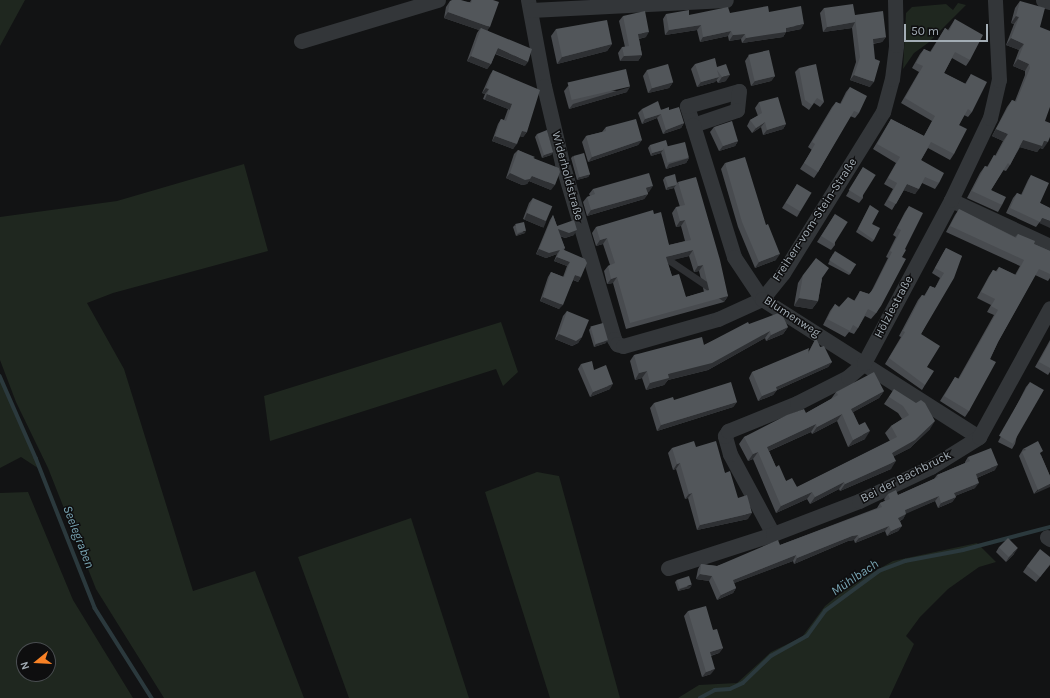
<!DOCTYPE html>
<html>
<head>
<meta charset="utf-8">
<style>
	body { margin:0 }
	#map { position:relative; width:1050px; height:698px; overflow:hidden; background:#121314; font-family:Karla,sans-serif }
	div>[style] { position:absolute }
	.green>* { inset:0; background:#1f271f }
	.stream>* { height:3.5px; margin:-1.75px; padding:0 1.75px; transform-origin:1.75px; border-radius:1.75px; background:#2b393d }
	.minor>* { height:15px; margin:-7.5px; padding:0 7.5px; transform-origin:7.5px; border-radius:7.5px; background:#333639 }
	.wall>* { inset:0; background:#484b4f }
	.shaded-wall>* { inset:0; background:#2e3033; transform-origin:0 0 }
	.building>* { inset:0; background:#52565a; transform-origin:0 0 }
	span { translate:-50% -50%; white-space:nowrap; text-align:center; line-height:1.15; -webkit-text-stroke:3px #0e0e0f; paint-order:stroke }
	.street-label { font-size:12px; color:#a3adb5 }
	.water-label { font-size:13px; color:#78a4b2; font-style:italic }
	.north { position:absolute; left:16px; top:642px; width:40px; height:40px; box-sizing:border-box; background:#0e0e0f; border:1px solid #4a4e51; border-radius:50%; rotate:252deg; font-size:11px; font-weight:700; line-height:16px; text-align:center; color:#a3adb5 }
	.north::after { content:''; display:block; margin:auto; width:14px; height:18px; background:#f98226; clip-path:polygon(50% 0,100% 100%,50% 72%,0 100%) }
	.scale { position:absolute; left:904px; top:24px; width:84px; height:18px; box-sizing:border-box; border:2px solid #a3adb5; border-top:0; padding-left:5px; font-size:12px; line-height:14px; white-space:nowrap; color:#a3adb5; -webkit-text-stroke:3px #0e0e0f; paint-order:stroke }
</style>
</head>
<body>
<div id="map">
	<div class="green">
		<i style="clip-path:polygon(0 0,25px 0,0 46px)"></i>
		<i style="clip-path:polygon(958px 3px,966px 5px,928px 43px,914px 53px,903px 69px,906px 13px,912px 7px,946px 4px,953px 10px)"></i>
		<i style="clip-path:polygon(244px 164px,268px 251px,113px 293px,87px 303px,124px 369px,193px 591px,255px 571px,304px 698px,164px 698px,96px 589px,48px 468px,16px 402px,0 360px,0 217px,117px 201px)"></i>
		<i style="clip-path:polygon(501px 322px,518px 372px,503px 386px,496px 369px,270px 441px,264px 396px)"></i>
		<i style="clip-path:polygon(0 376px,3px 384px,41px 470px,21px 457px,0 468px)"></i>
		<i style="clip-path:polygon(537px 472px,559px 476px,620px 698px,550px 698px,485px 492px)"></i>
		<i style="clip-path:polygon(evenodd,28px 492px,73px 600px,133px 698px,0 698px,0 493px,28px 492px,24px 650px,48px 650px,48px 674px,24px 674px,24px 650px)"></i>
		<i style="clip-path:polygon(411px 518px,469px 698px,349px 698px,298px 557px)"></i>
		<i style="clip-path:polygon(977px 543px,996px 562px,979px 567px,948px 589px,920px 617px,906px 636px,914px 644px,889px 698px,678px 698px,699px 685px,737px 683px,771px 652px,802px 637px,825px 606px,852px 584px,893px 561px)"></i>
	</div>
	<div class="stream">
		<i style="left:0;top:376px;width:90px;rotate:66.3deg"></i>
		<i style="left:36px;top:458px;width:161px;rotate:68.5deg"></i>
		<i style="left:95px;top:608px;width:107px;rotate:57.7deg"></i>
		<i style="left:700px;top:698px;width:17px;rotate:-28deg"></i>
		<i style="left:715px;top:690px;width:15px;rotate:-4deg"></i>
		<i style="left:730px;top:689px;width:14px;rotate:-25deg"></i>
		<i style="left:743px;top:683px;width:39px;rotate:-44deg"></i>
		<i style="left:771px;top:656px;width:41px;rotate:-29.1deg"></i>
		<i style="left:807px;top:636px;width:31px;rotate:-54deg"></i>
		<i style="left:825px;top:611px;width:67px;rotate:-36.5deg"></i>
		<i style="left:879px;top:571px;width:28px;rotate:-21deg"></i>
		<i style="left:905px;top:561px;width:59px;rotate:-10.7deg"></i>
		<i style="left:963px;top:550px;width:90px;rotate:-14.8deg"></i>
	</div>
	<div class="minor">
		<i style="left:528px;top:0;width:87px;rotate:79.5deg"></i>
		<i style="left:544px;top:86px;width:79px;rotate:76.8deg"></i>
		<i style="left:562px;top:163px;width:184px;rotate:73.5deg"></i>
		<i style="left:614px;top:339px;width:6px;rotate:59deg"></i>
		<i style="left:617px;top:344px;width:6px;rotate:18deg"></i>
		<i style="left:623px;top:346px;width:99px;rotate:-15.9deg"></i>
		<i style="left:718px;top:319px;width:48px;rotate:-24.4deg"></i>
		<i style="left:762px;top:299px;width:33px;rotate:-51deg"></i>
		<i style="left:783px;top:273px;width:190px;rotate:-58.2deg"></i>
		<i style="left:883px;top:112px;width:34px;rotate:-75deg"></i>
		<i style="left:892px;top:79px;width:34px;rotate:-83deg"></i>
		<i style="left:896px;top:45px;width:45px;rotate:-91.3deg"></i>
		<i style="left:1043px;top:0;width:7px;rotate:16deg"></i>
		<i style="left:531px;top:10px;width:195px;rotate:-2.9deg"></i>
		<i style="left:301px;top:41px;width:143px;rotate:-16.7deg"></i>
		<i style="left:693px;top:125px;width:20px;rotate:-108deg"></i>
		<i style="left:687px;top:106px;width:54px;rotate:-16.1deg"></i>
		<i style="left:739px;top:91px;width:19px;rotate:96deg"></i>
		<i style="left:737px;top:110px;width:46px;rotate:161.2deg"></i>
		<i style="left:693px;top:125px;width:138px;rotate:72.7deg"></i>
		<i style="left:734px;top:257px;width:50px;rotate:56.3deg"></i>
		<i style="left:762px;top:299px;width:257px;rotate:32.5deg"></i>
		<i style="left:951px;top:200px;width:109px;rotate:24.9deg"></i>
		<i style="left:773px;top:534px;width:91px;rotate:-118.3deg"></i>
		<i style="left:730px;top:454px;width:19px;rotate:-106deg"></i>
		<i style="left:725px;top:436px;width:6px;rotate:-59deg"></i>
		<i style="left:728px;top:431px;width:74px;rotate:-22.1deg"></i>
		<i style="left:797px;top:403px;width:57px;rotate:-27deg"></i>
		<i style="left:848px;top:377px;width:21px;rotate:-41deg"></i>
		<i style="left:864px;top:363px;width:185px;rotate:-61.9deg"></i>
		<i style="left:951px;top:200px;width:91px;rotate:-64.6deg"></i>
		<i style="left:990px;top:118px;width:39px;rotate:-77deg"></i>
		<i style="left:999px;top:80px;width:80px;rotate:-92.9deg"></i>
		<i style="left:1047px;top:537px;width:4px;rotate:34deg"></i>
		<i style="left:668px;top:568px;width:110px;rotate:-17.9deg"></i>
		<i style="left:773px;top:534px;width:92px;rotate:-21deg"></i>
		<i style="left:859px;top:501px;width:80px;rotate:-25.3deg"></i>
		<i style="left:931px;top:467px;width:57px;rotate:-32deg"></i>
		<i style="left:979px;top:437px;width:147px;rotate:-61.2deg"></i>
	</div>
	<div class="wall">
		<i style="clip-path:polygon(471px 0,493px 0,487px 30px,525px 66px,495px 54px,491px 64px,487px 69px,467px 61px,477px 33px,479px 30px,444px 18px,446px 7px,450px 1px,470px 2px)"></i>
		<i style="clip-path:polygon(1020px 1px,1040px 27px,1045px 121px,1043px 149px,1040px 148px,1037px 152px,1020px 147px,1010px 165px,1006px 171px,1003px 170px,991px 190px,1002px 205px,998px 212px,967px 198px,980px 173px,985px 166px,987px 167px,994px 155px,995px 156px,1003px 141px,992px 136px,1007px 107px,1012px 100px,1015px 101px,1025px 75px,1025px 71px,1013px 66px,1019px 50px,1006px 45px,1014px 24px,1011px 23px,1015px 8px)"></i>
		<i style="clip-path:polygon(824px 8px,855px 15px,886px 37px,882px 42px,873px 44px,870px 87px,850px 80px,856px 62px,852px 28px,823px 32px,820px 13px)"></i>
		<i style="clip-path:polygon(769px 12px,801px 29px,786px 32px,783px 37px,742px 43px,741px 39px,729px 41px,728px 36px,700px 42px,697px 30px,665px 35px,663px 19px,666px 14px,689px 15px,730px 13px)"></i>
		<i style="clip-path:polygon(623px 16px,646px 37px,639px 39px,642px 55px,638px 61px,620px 61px,618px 53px,622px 47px,625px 47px,619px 21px)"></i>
		<i style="clip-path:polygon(955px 19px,970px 60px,966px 66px,952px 58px,944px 73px,965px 84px,971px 74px,972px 112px,968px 117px,964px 115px,959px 125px,954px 154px,950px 160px,928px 148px,921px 160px,939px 183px,935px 189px,922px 183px,915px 194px,904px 190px,892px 210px,884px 205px,893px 189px,884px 184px,896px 163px,873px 149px,891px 119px,924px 136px,932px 121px,901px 103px,919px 72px,912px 68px,920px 54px,924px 49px,930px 52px,945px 28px,948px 30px)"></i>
		<i style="clip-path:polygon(556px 29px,612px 44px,607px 51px,557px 64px,551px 36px)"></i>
		<i style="clip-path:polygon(749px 55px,775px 76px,771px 81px,751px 86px,745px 61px)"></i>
		<i style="clip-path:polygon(695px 64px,717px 67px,726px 81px,718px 83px,716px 80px,715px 82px,697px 87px,691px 69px)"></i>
		<i style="clip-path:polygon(799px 68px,824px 102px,820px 107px,814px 103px,809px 110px,802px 105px,795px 72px)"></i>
		<i style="clip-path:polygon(493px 70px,527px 132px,523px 137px,520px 136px,513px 149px,492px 141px,498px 124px,501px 119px,504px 120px,508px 109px,483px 99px,485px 94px,482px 93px,490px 75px)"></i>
		<i style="clip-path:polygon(647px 70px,673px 82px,669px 88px,648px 93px,643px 76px)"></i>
		<i style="clip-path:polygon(568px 86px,627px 92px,569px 109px,564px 91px)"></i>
		<i style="clip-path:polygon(850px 87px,859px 113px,855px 118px,850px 116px,818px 172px,814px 178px,800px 169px,812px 150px,808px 147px,832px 107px,836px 102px,840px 104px,846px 92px)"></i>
		<i style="clip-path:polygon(759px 102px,786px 124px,783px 129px,763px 135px,761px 127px,752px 133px,747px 126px,750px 120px,758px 116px,755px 108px)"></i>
		<i style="clip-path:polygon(642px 109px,669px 110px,684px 123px,681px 128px,663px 134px,657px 118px,642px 124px,638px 113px)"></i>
		<i style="clip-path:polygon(606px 127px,642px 140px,638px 145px,588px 162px,582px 142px,586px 136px,602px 132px)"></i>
		<i style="clip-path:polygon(714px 127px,738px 141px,735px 146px,719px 151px,710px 132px)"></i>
		<i style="clip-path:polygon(537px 134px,553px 152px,551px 155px,542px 158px,535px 137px)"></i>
		<i style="clip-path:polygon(650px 145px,668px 147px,689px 158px,686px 163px,666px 169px,661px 153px,651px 156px,648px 148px)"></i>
		<i style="clip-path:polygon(518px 150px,534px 158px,551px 190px,529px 181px,527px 184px,522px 185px,506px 178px,514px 154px)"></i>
		<i style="clip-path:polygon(573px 156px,590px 174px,588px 177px,577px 180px,571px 158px)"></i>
		<i style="clip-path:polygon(725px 163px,776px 260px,755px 268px,738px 227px,721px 169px)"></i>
		<i style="clip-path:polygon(863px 167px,863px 198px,859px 203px,846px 196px)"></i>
		<i style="clip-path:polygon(1031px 175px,1040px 203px,1050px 208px,1036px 227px,1006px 213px,1013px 198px,1017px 193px,1021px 195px,1028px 180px)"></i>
		<i style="clip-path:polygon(evenodd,665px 177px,677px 183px,678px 182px,728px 296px,724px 302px,626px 329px,613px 283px,607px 284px,604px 271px,608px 266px,610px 265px,603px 244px,596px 246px,592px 233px,596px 227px,654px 214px,669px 245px,685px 241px,681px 226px,676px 227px,672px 213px,676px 207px,680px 207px,674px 188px,666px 190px,663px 180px,665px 177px,689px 256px,694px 272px,699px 271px,704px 292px,686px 297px,672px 276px,667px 261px,689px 256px)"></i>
		<i style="clip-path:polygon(797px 184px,800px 212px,797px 217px,782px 208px)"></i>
		<i style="clip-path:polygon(593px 189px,649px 192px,648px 192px,648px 194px,644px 199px,587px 216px,583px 202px,587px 197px,590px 196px,589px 194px)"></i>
		<i style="clip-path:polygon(533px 198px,546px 221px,542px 227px,523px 219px,529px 203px)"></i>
		<i style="clip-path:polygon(870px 205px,874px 240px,872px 242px,856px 232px)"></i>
		<i style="clip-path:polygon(909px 206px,905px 249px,877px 312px,871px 319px,865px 316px,858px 328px,854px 334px,849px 332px,845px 337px,823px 325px,830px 311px,835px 304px,839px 307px,854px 301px,860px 291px,869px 294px,871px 292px,888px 258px,886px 257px,896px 237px,893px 235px,905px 212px)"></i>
		<i style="clip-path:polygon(959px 209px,1015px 237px,1018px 234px,1034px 244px,1050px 251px,1050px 278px,1048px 281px,1035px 275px,998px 342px,990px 359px,969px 411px,965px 417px,940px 401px,955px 377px,958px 379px,994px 315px,987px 312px,991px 305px,977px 298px,989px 276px,993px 270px,996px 271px,999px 267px,1015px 275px,1020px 266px,946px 232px,955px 215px)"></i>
		<i style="clip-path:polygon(835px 214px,835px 245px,831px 250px,817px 242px)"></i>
		<i style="clip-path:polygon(553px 215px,557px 226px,574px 235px,565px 238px,560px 236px,565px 248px,564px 250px,581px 277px,578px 282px,573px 280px,559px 309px,540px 301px,548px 277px,551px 272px,563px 277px,567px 266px,554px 261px,557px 254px,546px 258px,536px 254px,550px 220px)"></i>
		<i style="clip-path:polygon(515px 225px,525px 233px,516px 236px,513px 227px)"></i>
		<i style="clip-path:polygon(946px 248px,962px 256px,921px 334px,927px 367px,925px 385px,922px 390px,885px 364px,901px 337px,899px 336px,918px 300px,922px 295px,924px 296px,930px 286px,935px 288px,940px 278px,932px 273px,943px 253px)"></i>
		<i style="clip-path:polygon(833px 254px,851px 273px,849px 275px,828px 264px)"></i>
		<i style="clip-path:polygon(803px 275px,822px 279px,818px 301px,812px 309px,794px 306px,798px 283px)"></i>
		<i style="clip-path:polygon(567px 311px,582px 337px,578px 343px,572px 346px,555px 339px,563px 316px)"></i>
		<i style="clip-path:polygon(749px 324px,788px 327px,783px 334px,766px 341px,765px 338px,708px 370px,668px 380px,664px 385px,646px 390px,642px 378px,635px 380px,630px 361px,634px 355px,704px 345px)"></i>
		<i style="clip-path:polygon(591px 327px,606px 343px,594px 347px,589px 330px)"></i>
		<i style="clip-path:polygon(816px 338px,820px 347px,832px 362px,828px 367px,777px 390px,773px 395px,758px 401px,749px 378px,752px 372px,809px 351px)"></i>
		<i style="clip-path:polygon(1050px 340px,1050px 372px,1048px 375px,1035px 367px)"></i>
		<i style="clip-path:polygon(581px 364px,594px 370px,610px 389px,590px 397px,578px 369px)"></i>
		<i style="clip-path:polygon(1030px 382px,1015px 444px,1012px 449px,998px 442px,1026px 387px)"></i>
		<i style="clip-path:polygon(894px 389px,930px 429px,910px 448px,894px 456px,891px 469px,840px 491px,839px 489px,810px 504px,807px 499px,776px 513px,753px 459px,748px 461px,739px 444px,744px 437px,806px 413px,831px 399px,836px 392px,884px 391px,879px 398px,853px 412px,865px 439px,848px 447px,837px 421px,812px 434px,811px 432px,769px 451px,776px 467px,786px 481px,797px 487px,890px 441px,885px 433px,891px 426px,902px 419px,898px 413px,884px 404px)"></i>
		<i style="clip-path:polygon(674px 400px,737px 402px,733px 407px,657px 431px,650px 408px,654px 403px)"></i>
		<i style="clip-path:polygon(696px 447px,725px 473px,748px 519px,697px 530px,688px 498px,685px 499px,676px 469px,673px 470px,668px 453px,672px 448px)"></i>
		<i style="clip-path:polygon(1023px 449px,1041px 455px,1050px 476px,1034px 494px,1019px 456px)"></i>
		<i style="clip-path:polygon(968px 457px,995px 470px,977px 478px,975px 488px,955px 496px,956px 497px,952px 502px,938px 508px,935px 501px,906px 513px,903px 519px,900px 521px,902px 526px,898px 531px,887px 536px,885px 531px,855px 543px,854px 540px,848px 541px,794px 564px,793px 561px,734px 583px,736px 588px,733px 593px,717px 600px,709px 581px,696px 579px,698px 569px,701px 564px,717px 566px,780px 545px,877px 508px,880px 503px,885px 501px,884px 499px,888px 494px,898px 495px,934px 479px,937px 475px,965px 463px,965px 462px)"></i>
		<i style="clip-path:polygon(999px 547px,1014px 554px,1006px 562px,996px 552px)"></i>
		<i style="clip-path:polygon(1050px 557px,1050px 565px,1036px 582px,1023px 572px,1027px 566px)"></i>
		<i style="clip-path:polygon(677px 580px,690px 588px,678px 591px,675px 582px)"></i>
		<i style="clip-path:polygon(688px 611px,713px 630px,723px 648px,719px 653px,711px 656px,711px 674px,702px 677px,684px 616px)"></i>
	</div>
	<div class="shaded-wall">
		<i style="clip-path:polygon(448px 12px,490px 27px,486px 32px,481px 28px,479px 30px,444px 18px)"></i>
		<i style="clip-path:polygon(1016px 16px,1019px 17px,1014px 24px,1011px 23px)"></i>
		<i style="clip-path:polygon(855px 22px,852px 28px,823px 32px,827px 27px)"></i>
		<i style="clip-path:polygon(804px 24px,801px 29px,786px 32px,783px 37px,742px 43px,746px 38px,786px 28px)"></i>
		<i style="clip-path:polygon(701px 25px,697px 30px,665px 35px,669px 30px)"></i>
		<i style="clip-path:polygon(731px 31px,728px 36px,700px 42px,703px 37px)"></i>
		<i style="clip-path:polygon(649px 32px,646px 37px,634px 40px,638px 34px)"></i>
		<i style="clip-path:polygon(745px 34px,741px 39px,729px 41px,733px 35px)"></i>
		<i style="clip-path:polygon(886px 37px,882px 42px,869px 44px,873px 39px)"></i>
		<i style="clip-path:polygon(1011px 38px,1024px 44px,1019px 50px,1006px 45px)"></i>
		<i style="clip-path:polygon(612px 44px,607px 51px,557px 64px,562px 57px)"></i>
		<i style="clip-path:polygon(498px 48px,528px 62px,525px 66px,494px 53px)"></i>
		<i style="clip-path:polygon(642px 55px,638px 61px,620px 61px,624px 56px)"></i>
		<i style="clip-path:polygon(471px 56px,491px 64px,487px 69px,467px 61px)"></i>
		<i style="clip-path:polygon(1018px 59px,1029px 64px,1025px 71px,1013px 66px)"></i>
		<i style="clip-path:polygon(730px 75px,726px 81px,718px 83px,722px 77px)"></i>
		<i style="clip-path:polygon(854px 75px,874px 82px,870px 87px,850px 80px)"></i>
		<i style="clip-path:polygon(775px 76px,771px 81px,751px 86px,755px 81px)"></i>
		<i style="clip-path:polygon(719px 77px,715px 82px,697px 87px,701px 82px)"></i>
		<i style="clip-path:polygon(673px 82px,669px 88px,648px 93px,652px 88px)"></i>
		<i style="clip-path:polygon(630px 87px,627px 92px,569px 109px,573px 104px)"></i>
		<i style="clip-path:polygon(486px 88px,489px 89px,485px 94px,482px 93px)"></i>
		<i style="left:487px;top:94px;width:27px;height:6px;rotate:22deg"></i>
		<i style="clip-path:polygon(661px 114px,657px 118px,642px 124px,645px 119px)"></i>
		<i style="clip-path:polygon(765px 122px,761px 127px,752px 133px,756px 128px)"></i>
		<i style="clip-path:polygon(684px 123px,681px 128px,663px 134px,666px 130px)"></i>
		<i style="clip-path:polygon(786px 124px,783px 129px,763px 135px,767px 130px)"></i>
		<i style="clip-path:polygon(996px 129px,1008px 134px,1003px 141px,992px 136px)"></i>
		<i style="clip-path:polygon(522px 131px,527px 132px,523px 137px,518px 136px)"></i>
		<i style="clip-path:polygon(495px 136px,517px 144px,513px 149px,492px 141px)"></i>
		<i style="clip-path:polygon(642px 140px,638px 145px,588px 162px,592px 157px)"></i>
		<i style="clip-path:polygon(1023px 140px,1044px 141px,1048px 142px,1043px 149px,1040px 148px,1037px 152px,1019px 147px)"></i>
		<i style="clip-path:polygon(738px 141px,735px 146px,719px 151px,723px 146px)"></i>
		<i style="clip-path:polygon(663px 150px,661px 153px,651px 156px,652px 153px)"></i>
		<i style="clip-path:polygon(553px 152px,551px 155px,542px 158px,544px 155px)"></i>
		<i style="clip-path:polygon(689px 158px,686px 163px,666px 169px,669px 164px)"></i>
		<i style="clip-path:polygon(510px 173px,532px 176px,555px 185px,551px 190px,529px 181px,527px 184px,522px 185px,506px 178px)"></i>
		<i style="clip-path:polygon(590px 174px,588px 177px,577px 180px,579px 177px)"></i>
		<i style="clip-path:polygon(907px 184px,919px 189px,915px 194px,903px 190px)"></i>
		<i style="clip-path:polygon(676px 185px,674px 188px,666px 190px,668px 187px)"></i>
		<i style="clip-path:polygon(653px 186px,649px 192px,643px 194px,646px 188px)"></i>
		<i style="clip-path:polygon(648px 194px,644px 199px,587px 216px,591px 210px)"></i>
		<i style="left:527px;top:213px;width:21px;height:7px;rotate:23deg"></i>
		<i style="clip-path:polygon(1042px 218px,1050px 221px,1050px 228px,1039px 223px)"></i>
		<i style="clip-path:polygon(685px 220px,681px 226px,676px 227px,680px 221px)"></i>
		<i style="clip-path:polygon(558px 229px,577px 230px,574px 235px,565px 238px,555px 233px)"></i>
		<i style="clip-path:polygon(526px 231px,525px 233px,516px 236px,518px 234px)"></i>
		<i style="clip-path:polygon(607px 238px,603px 244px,596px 246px,600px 240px)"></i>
		<i style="clip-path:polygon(539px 249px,560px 250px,557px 254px,546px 258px,536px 254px)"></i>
		<i style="clip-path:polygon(693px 250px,689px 256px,662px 263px,666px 257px)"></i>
		<i style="clip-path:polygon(780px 254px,776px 260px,755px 268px,759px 262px)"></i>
		<i style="clip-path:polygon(557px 257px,570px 262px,567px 266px,554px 261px)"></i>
		<i style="clip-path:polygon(703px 265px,699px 271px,694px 272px,698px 266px)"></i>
		<i style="clip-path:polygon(575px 275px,581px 277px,578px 282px,572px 279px)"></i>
		<i style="clip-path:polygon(617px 277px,613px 283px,607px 284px,611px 279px)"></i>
		<i style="left:728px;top:296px;width:7px;height:102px;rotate:124deg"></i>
		<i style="clip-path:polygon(543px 297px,563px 305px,559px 309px,540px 301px)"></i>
		<i style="clip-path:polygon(799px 298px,818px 301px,812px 309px,794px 306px)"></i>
		<i style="clip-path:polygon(788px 327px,783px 334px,766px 341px,771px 335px)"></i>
		<i style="clip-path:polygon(770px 331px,765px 338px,708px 370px,668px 380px,664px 385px,646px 390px,650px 383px,668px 374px)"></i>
		<i style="clip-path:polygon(559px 334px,582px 337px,578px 343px,572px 346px,555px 339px)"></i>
		<i style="clip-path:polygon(608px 340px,606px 343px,594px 347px,596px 344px)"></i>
		<i style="clip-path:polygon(832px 362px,828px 367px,777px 390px,773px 395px,758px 401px,762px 396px,776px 387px)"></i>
		<i style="clip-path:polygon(647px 371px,642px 378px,635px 380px,639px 373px)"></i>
		<i style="clip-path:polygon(613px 384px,610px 389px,590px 397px,593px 392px)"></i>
		<i style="clip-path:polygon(884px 391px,879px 398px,846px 416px,851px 409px)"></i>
		<i style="clip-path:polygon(737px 402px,733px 407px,657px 431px,661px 425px)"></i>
		<i style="clip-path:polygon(842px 414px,837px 421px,812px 434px,817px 427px)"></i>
		<i style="clip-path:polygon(935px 421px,930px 429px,910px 448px,887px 460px,892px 453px)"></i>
		<i style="clip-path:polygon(816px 424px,811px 432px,762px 454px,767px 447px)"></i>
		<i style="clip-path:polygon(870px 431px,865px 439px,848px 447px,853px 440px)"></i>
		<i style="clip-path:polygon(758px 452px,753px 459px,748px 461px,753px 454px)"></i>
		<i style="clip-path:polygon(896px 461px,891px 469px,840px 491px,845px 484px)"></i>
		<i style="clip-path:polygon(680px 463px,676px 469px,673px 470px,677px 464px)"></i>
		<i style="clip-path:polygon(998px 465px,995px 470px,972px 480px,976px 474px)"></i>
		<i style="clip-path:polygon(844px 482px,839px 489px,810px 504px,815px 497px)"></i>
		<i style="clip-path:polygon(979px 483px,975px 488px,950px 498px,954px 493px)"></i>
		<i style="clip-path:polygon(1050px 484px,1050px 487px,1034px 494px,1038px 490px)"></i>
		<i style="clip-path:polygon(812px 492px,807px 499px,776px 513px,781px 506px)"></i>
		<i style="clip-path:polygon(692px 493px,688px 498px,685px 499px,689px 494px)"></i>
		<i style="clip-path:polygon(939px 496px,935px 501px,901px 516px,905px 510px)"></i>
		<i style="clip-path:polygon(956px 497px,952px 502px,938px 508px,941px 503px)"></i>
		<i style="clip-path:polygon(752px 513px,748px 519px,697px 530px,700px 525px)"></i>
		<i style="clip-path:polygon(906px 514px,903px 519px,895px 523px,898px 518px)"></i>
		<i style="clip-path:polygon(889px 526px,885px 531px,855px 543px,859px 538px)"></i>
		<i style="clip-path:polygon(902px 526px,898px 531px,887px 536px,891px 531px)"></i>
		<i style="clip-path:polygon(858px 535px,854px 540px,848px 541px,794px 564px,797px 558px,852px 536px)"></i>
		<i style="clip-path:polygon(1018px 548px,1014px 554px,1006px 562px,1009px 557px)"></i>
		<i style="clip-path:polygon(796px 555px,793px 561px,729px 585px,733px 580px)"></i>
		<i style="clip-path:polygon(700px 574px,712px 576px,709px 581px,696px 579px)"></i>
		<i style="clip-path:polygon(692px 585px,690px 588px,678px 591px,680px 589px)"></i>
		<i style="clip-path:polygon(736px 588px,733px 593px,717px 600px,721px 595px)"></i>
		<i style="clip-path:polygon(723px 648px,719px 653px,706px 657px,710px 652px)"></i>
		<i style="clip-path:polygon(715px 669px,711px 674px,702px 677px,706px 672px)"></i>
	</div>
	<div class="building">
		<i style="clip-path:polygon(452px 0,461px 0,471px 3px,472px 0,493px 0,499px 2px,490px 27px,448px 12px,450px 1px)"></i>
		<i style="clip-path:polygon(1020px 1px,1045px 8px,1040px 27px,1050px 31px,1050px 107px,1045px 121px,1050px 123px,1050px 137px,1048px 142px,1044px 141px,1042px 146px,1023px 140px,1010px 165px,1008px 163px,991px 190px,1006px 197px,1002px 205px,972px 191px,985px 166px,988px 167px,994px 155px,996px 156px,1008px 134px,996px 129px,1012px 100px,1016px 102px,1030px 68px,1029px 64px,1018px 59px,1024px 44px,1011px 38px,1019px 17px,1016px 16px)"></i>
		<i style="clip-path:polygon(853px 4px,855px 15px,883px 11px,886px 37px,873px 39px,875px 59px,880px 61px,874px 82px,854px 75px,860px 57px,855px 18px,855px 22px,827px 27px,824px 8px)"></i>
		<i style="clip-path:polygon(768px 6px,769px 12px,801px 6px,804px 24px,786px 28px,786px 32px,746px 38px,745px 34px,733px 35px,731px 31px,703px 37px,701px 25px,669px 30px,666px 14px,689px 10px,689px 15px,728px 7px,730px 13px)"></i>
		<i style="clip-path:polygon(645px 11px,649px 32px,638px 34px,642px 55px,624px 56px,622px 47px,629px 46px,623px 16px)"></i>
		<i style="clip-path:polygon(955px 19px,983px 35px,970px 60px,955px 52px,944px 73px,966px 84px,971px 74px,987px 82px,972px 112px,968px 109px,959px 125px,967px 129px,954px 154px,931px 142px,921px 160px,944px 173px,939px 183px,925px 177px,919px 189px,907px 184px,896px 204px,888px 200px,897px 183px,888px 178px,900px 157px,877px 144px,891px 119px,924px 136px,935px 116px,905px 98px,923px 66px,916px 63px,924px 49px,931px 52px,945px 28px,949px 31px)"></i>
		<i style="clip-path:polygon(607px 20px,612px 44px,562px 57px,556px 29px)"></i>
		<i style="clip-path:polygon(481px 28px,532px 49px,528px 62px,498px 48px,491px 64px,471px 56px)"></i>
		<i style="left:769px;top:50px;width:27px;height:21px;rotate:77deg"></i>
		<i style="clip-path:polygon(715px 58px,717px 67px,726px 64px,730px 75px,722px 77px,717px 70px,719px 77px,701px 82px,695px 64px)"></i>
		<i style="left:668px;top:64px;width:19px;height:22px;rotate:74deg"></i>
		<i style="clip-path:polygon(816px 64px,824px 102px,817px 98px,812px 105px,805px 100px,799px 68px)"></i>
		<i style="left:626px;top:69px;width:18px;height:60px;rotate:77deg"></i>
		<i style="clip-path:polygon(493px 70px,540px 90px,527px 132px,522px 131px,517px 144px,495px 136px,501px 119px,506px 121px,512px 104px,487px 94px,489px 89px,486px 88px)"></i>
		<i style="clip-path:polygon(850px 87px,867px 96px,859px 113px,854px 111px,818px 172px,804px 163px,815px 144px,812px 142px,836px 102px,841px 104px)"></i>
		<i style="clip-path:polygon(778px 97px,786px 124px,767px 130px,765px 122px,756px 128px,750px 120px,762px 113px,759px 102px)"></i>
		<i style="clip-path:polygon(658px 101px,661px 110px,669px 107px,669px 110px,679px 107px,684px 123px,666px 130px,661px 114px,645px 119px,642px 109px)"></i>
		<i style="clip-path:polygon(636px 119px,642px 140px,592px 157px,586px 136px,606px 131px,606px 127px)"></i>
		<i style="clip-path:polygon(732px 121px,738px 141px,723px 146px,714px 127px)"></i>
		<i style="clip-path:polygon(547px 130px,553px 152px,544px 155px,537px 134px)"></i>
		<i style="clip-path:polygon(666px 140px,668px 147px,664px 148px,663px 150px,652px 153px,650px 145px)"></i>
		<i style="left:685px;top:142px;width:16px;height:22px;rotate:76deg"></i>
		<i style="clip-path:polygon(518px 150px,535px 157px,533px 158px,559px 168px,560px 172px,555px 185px,532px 176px,530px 179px,525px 180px,510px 173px)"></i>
		<i style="left:584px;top:153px;width:22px;height:11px;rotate:74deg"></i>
		<i style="clip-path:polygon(745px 157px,766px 225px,768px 224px,780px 254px,759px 262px,742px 222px,725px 163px)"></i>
		<i style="left:863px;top:167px;width:15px;height:27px;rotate:32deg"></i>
		<i style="clip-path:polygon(649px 173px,653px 186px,646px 188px,648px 194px,591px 210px,587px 197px,595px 194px,593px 189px)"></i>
		<i style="clip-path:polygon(675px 174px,677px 183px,676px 185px,668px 187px,665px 177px)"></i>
		<i style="clip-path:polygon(1031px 175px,1049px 183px,1040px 203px,1050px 208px,1050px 221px,1042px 218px,1040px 222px,1010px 208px,1017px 193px,1022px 195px)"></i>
		<i style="clip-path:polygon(evenodd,696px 177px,720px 260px,728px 296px,630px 323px,617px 277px,611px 279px,608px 266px,615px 263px,607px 238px,600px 240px,596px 227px,653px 210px,654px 214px,661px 212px,669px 245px,691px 240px,685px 220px,680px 221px,676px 207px,685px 205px,678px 182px,696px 177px,693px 250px,698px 266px,703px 265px,709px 290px,686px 297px,679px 274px,672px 276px,666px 257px,693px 250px)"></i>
		<i style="left:797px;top:184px;width:17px;height:22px;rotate:31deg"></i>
		<i style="left:533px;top:198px;width:21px;height:16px;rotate:23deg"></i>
		<i style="clip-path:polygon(870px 205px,879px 211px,872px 224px,880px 228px,874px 240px,858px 229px)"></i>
		<i style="clip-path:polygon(909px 206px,923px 213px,905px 249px,906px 250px,902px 257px,906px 259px,881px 306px,876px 313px,868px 309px,858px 328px,853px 325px,850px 331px,827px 319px,835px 304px,839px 307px,848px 297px,855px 301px,860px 291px,869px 294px,874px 288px,892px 252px,890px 251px,901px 230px,897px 228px)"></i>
		<i style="clip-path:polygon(959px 209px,1016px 238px,1018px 234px,1035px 241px,1034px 244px,1050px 251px,1050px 274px,1039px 269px,998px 342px,990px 359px,996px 362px,969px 411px,944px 396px,955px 377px,959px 379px,998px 310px,991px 306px,995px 299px,981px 292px,993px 270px,997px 272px,999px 267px,1016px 275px,1024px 260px,950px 226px)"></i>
		<i style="left:835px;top:214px;width:15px;height:26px;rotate:32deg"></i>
		<i style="clip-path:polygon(553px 215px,557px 226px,574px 220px,577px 230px,569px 233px,558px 229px,565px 248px,562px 249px,585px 259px,587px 263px,581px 277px,575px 275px,563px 305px,543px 297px,551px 272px,564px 277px,570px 262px,557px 257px,560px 250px,549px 253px,539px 249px)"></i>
		<i style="left:524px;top:222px;width:9px;height:9px;rotate:77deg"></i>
		<i style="clip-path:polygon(946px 248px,962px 256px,954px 278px,921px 334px,940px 346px,927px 367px,934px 371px,925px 385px,889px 358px,905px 332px,903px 331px,922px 295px,925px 296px,930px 286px,935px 288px,944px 273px,935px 268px)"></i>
		<i style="left:835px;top:251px;width:25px;height:11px;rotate:32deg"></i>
		<i style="clip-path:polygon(816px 258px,829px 268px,822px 278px,818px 301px,799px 298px,803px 275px)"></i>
		<i style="clip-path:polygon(567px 311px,589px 320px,582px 337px,576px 341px,559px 334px)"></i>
		<i style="clip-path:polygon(781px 312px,788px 327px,771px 335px,770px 331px,712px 363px,668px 374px,669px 378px,650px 383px,647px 371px,639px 373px,634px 355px,702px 337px,704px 345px,748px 322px,749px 324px)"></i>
		<i style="left:603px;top:323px;width:18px;height:13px;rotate:74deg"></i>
		<i style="clip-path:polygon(816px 338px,820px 347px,824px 346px,832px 362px,776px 387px,777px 390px,762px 396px,752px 372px,809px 348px,808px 354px)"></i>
		<i style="clip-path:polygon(1050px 342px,1050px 368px,1039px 362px)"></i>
		<i style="clip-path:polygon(592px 361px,594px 370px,606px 365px,613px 384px,593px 392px,581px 364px)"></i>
		<i style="clip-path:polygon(874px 372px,884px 391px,851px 409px,859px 425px,865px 422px,870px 431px,853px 440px,842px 414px,817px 427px,816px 424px,767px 447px,776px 467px,779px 465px,786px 481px,792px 478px,797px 487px,897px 437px,891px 426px,909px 415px,903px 406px,889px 397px,894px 389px,916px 403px,921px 400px,925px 403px,935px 421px,915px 440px,892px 453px,896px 461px,845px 484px,844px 482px,815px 497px,812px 492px,781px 506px,758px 452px,753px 454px,744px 437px,787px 415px,804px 409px,806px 413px,838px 395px,836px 392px)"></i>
		<i style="clip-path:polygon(731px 382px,737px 402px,661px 425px,654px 403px,673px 397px,674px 400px)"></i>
		<i style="left:1030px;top:382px;width:16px;height:62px;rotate:30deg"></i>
		<i style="clip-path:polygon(694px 441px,696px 447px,716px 441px,725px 473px,730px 471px,738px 498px,747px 495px,752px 513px,700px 525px,692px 493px,689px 494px,680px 463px,677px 464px,672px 448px)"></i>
		<i style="clip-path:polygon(1038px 441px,1043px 451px,1040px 453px,1050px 476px,1050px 484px,1038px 490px,1022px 452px,1026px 450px,1023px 449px)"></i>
		<i style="clip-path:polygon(991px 448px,998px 465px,976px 474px,979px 483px,954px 493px,956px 497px,941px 503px,939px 496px,905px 510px,906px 514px,898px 518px,902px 526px,891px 531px,889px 526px,859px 538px,858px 535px,852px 536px,797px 558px,796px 555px,733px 580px,736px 588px,721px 595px,712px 576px,700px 574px,701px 564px,717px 566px,778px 540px,780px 545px,882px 507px,880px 503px,890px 499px,888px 494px,896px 490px,898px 495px,938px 477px,937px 475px,970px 461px,968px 457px)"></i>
		<i style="left:1008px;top:538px;width:14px;height:13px;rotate:45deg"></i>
		<i style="clip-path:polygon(1040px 549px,1050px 557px,1050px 564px,1040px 577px,1027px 566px)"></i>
		<i style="left:689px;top:576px;width:9px;height:13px;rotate:72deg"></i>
		<i style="clip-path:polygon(706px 606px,713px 630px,717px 629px,723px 648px,710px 652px,715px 669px,706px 672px,688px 611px)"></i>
	</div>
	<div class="street-label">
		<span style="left:567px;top:176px;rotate:75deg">Widerholdstraße</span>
		<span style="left:815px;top:220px;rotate:-57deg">Freiherr-vom-Stein-Straße</span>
		<span style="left:894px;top:307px;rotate:-62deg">Hölzlestraße</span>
		<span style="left:792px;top:317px;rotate:33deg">Blumenweg</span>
		<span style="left:906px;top:477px;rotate:-27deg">Bei der Bachbruck</span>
	</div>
	<div class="water-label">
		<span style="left:78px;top:537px;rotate:69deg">Seelegraben</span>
		<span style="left:855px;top:578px;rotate:-34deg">Mühlbach</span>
	</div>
	<div class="north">N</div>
	<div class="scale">50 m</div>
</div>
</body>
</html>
